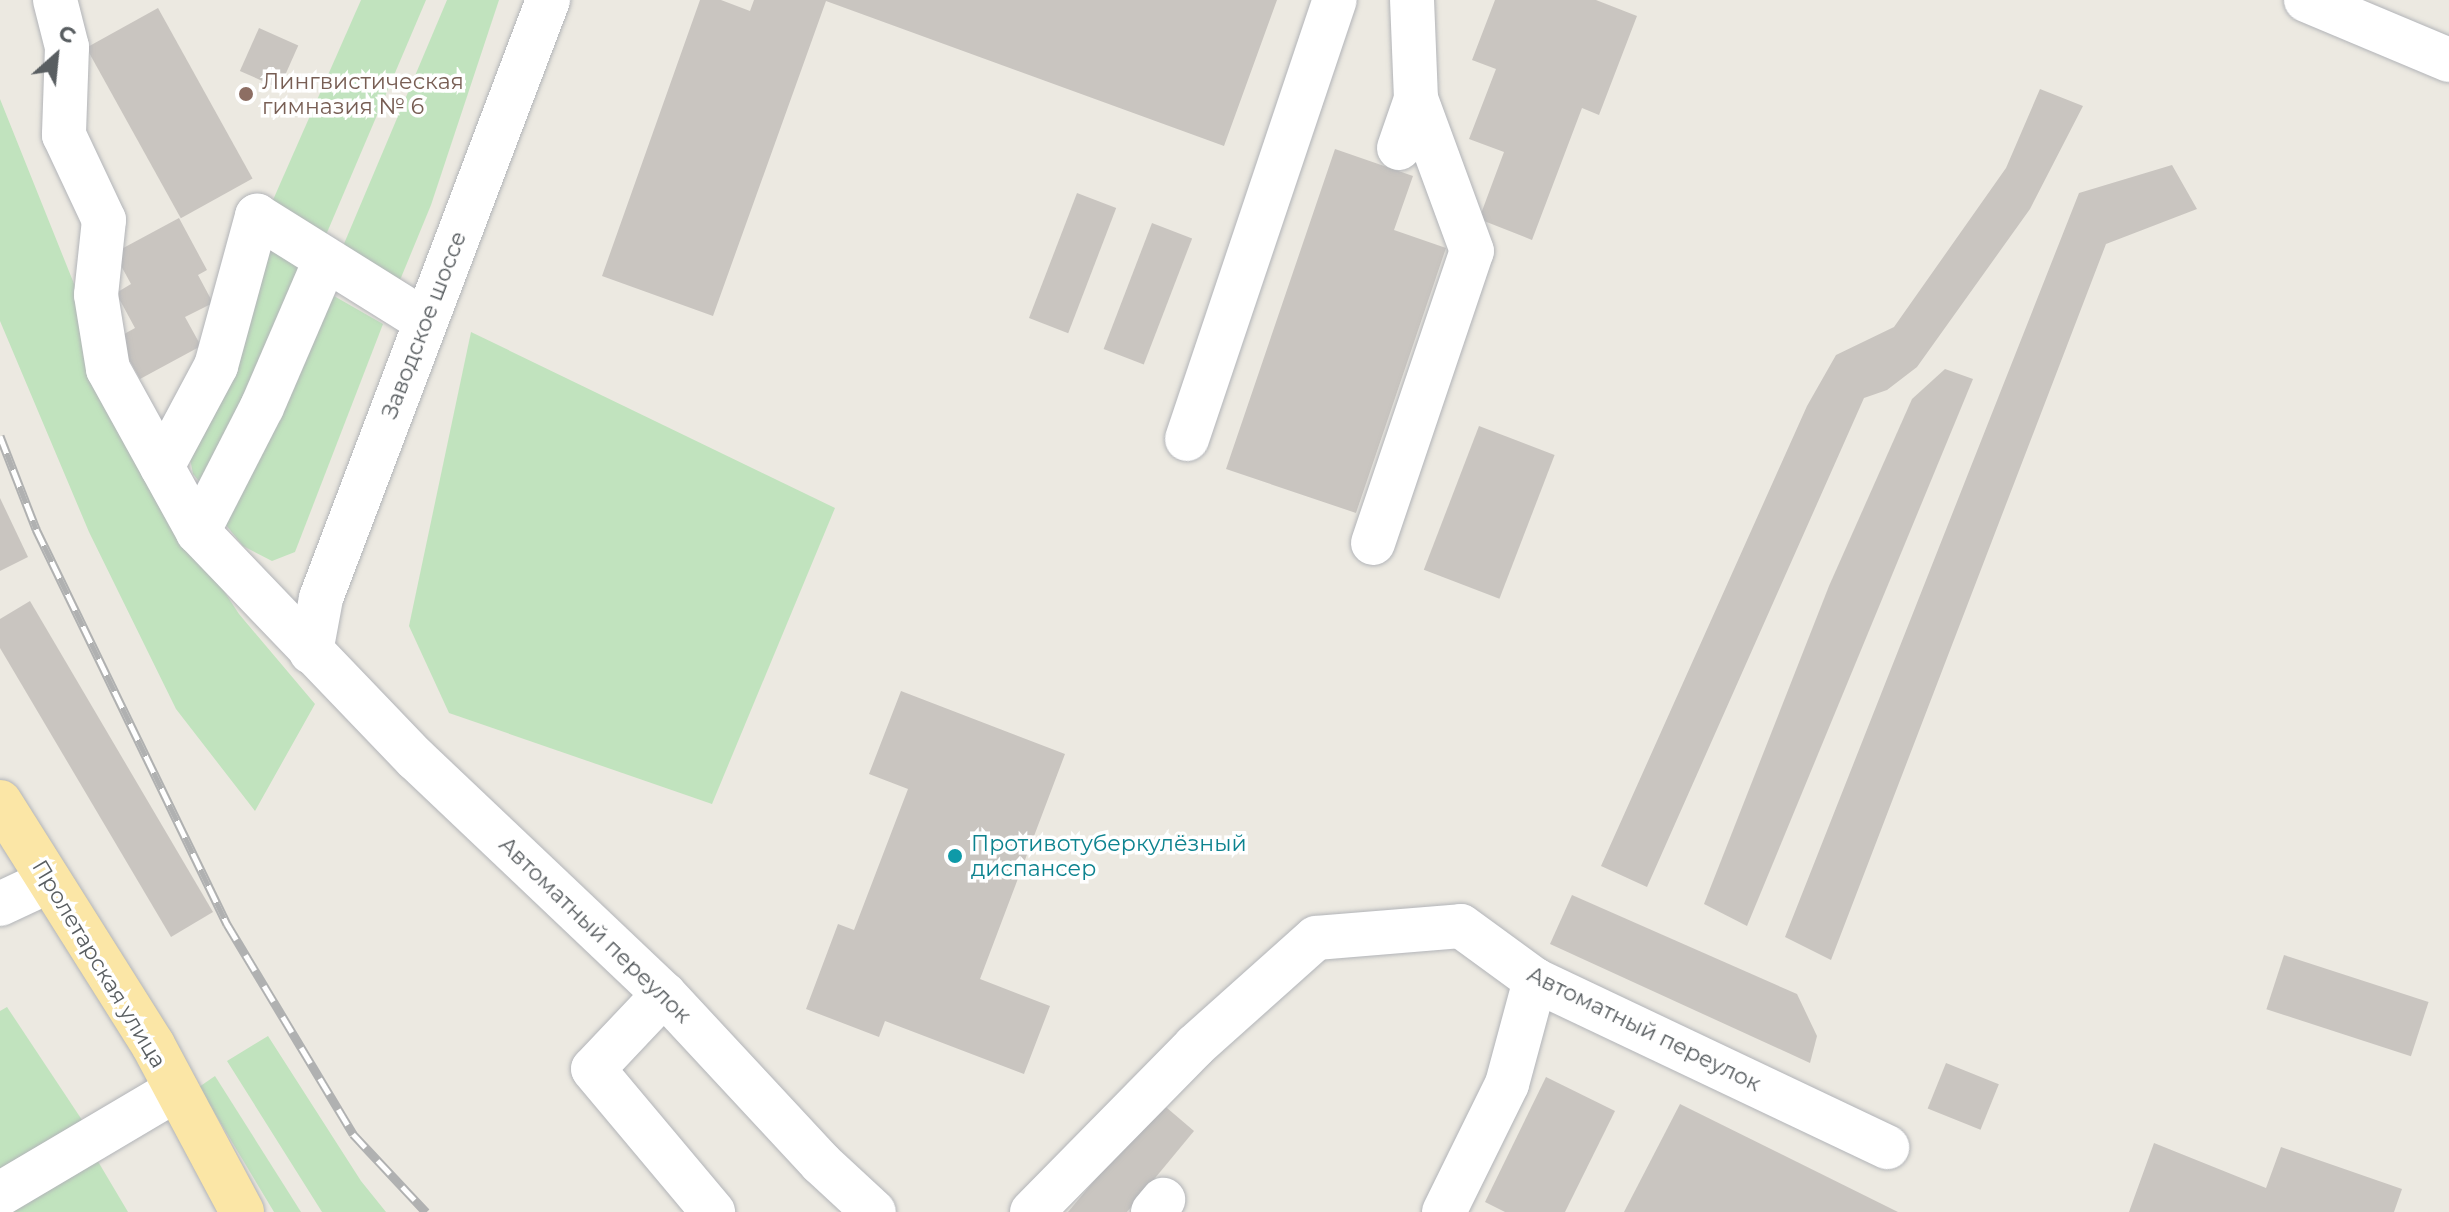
<!DOCTYPE html>
<html>
<head>
<meta charset="utf-8">
<style>
	body { margin:0 }
	#map { position:relative; width:2449px; height:1212px; overflow:hidden; background:#ece9e1; font-family:Montserrat,sans-serif }
	div>[style] { position:absolute }
	.green>* { inset:0; background:#c1e3be }
	.building>* { inset:0; background:#c9c5c0; transform-origin:0 0 }
	.roads { filter:drop-shadow(0 0 2px #b2b4b8) drop-shadow(0 0 2px #b2b4b8) }
	.minor>* { height:44px; margin:-22px; padding:0 22px; transform-origin:22px; border-radius:22px; background:#fff }
	.major>* { height:44px; margin:-22px; padding:0 22px; transform-origin:22px; border-radius:22px; background:#fbe6a6 }
	.rail>* { height:9px; margin-top:-4.5px; transform-origin:0; background:repeating-linear-gradient(90deg,#fff 0 18px,#b0b1b1 0 36px); box-sizing:border-box; border-block:2px solid #b0b1b1 }
	.dots>* { width:22px; height:22px; translate:-50% -50%; box-sizing:border-box; border:4px solid #fff; border-radius:50% }
	span { translate:-50% -50%; white-space:nowrap; text-align:center; line-height:1.15; -webkit-text-stroke:7px #fff; paint-order:stroke }
	.education-label { font-size:22px; color:#785e54 }
	.left { translate:0 -50%; text-align:left }
	.street-label { font-size:22px; color:#595e61 }
	.culture-label { font-size:22px; color:#0d838f }
	.north { position:absolute; left:16px; top:16px; width:80px; height:80px; -webkit-text-stroke:6px #fff; paint-order:stroke; rotate:27deg; font-size:22px; font-weight:700; line-height:32px; text-align:center; color:#595e61 }
	.north::after { content:''; display:block; margin:auto; width:28px; height:36px; background:#595e61; clip-path:polygon(50% 0,100% 100%,50% 72%,0 100%) }
</style>
</head>
<body>
<div id="map">
	<div class="green">
		<i style="clip-path:polygon(361px 0,426px 0,323px 242px,269px 209px)"></i>
		<i style="clip-path:polygon(447px 0,499px 0,431px 205px,398px 285px,338px 258px)"></i>
		<i style="clip-path:polygon(0 99px,155px 486px,239px 614px,315px 704px,255px 811px,176px 709px,89px 532px,0 321px)"></i>
		<i style="clip-path:polygon(263px 245px,312px 272px,208px 492px,193px 474px,187px 443px)"></i>
		<i style="clip-path:polygon(320px 288px,383px 324px,295px 552px,272px 561px,243px 546px,217px 514px)"></i>
		<i style="clip-path:polygon(471px 332px,835px 508px,712px 804px,449px 713px,409px 626px)"></i>
		<i style="clip-path:polygon(7px 1007px,90px 1132px,0 1180px,0 1011px)"></i>
		<i style="clip-path:polygon(268px 1036px,361px 1181px,386px 1212px,322px 1212px,227px 1061px)"></i>
		<i style="clip-path:polygon(215px 1076px,301px 1212px,274px 1212px,199px 1087px)"></i>
		<i style="clip-path:polygon(93px 1153px,128px 1212px,0 1212px)"></i>
	</div>
	<div class="building">
		<i style="clip-path:polygon(700px 0,721px 0,750px 11px,754px 0,1277px 0,1224px 146px,826px 1px,713px 316px,602px 276px)"></i>
		<i style="clip-path:polygon(1495px 0,1596px 0,1637px 16px,1599px 115px,1582px 108px,1532px 240px,1479px 219px,1504px 152px,1469px 139px,1496px 69px,1472px 60px)"></i>
		<i style="left:158px;top:8px;width:195px;height:82px;rotate:61deg"></i>
		<i style="left:259px;top:28px;width:43px;height:47px;rotate:24deg"></i>
		<i style="clip-path:polygon(2040px 89px,2083px 106px,2030px 209px,1917px 367px,1887px 390px,1864px 398px,1647px 887px,1601px 866px,1807px 406px,1836px 355px,1894px 327px,2006px 168px)"></i>
		<i style="clip-path:polygon(1335px 149px,1413px 176px,1394px 230px,1446px 248px,1356px 513px,1226px 469px)"></i>
		<i style="clip-path:polygon(2172px 165px,2197px 209px,2106px 244px,1831px 960px,1785px 937px,2079px 193px)"></i>
		<i style="left:1077px;top:193px;width:42px;height:134px;rotate:21deg"></i>
		<i style="clip-path:polygon(179px 218px,207px 270px,198px 275px,213px 303px,185px 317px,201px 346px,140px 379px,117px 338px,135px 328px,116px 293px,131px 284px,114px 253px)"></i>
		<i style="left:1152px;top:223px;width:43px;height:135px;rotate:21deg"></i>
		<i style="clip-path:polygon(1945px 369px,1973px 379px,1747px 926px,1704px 904px,1829px 586px,1912px 399px)"></i>
		<i style="left:1479px;top:426px;width:81px;height:154px;rotate:21deg"></i>
		<i style="clip-path:polygon(0 498px,28px 557px,0 571px)"></i>
		<i style="clip-path:polygon(30px 601px,213px 912px,171px 937px,0 648px,0 619px)"></i>
		<i style="clip-path:polygon(901px 691px,1065px 754px,980px 979px,1050px 1006px,1024px 1074px,885px 1021px,879px 1037px,806px 1009px,838px 924px,854px 930px,908px 789px,869px 774px)"></i>
		<i style="clip-path:polygon(1572px 895px,1797px 994px,1817px 1036px,1810px 1063px,1550px 944px)"></i>
		<i style="left:2284px;top:955px;width:152px;height:57px;rotate:18deg"></i>
		<i style="left:1946px;top:1063px;width:57px;height:49px;rotate:22deg"></i>
		<i style="clip-path:polygon(1546px 1077px,1615px 1111px,1565px 1212px,1505px 1212px,1485px 1202px)"></i>
		<i style="clip-path:polygon(1160px 1102px,1194px 1131px,1127px 1212px,1068px 1212px)"></i>
		<i style="clip-path:polygon(1680px 1104px,1898px 1212px,1624px 1212px)"></i>
		<i style="clip-path:polygon(2154px 1143px,2266px 1188px,2281px 1147px,2402px 1189px,2394px 1212px,2129px 1212px)"></i>
	</div>
	<div class="roads">
		<div class="minor">
			<i style="left:55px;top:0;width:49px;rotate:75.7deg"></i>
			<i style="left:67px;top:47px;width:88px;rotate:92deg"></i>
			<i style="left:64px;top:135px;width:94px;rotate:64.8deg"></i>
			<i style="left:104px;top:220px;width:75px;rotate:96.1deg"></i>
			<i style="left:96px;top:295px;width:75px;rotate:80.8deg"></i>
			<i style="left:108px;top:369px;width:186px;rotate:61.1deg"></i>
			<i style="left:198px;top:532px;width:315px;rotate:46.2deg"></i>
			<i style="left:416px;top:759px;width:342px;rotate:43.5deg"></i>
			<i style="left:664px;top:994px;width:231px;rotate:47.1deg"></i>
			<i style="left:821px;top:1163px;width:72px;rotate:42.8deg"></i>
			<i style="left:2306px;top:0;width:155px;rotate:22.8deg"></i>
			<i style="left:1399px;top:148px;width:52px;rotate:-70.9deg"></i>
			<i style="left:1416px;top:99px;width:99px;rotate:-92.3deg"></i>
			<i style="left:1187px;top:439px;width:463px;rotate:-71.4deg"></i>
			<i style="left:162px;top:467px;width:115px;rotate:-61.9deg"></i>
			<i style="left:216px;top:366px;width:156px;rotate:-74.7deg"></i>
			<i style="left:257px;top:216px;width:198px;rotate:32deg"></i>
			<i style="left:198px;top:532px;width:140px;rotate:-62.9deg"></i>
			<i style="left:262px;top:407px;width:159px;rotate:-66.7deg"></i>
			<i style="left:1373px;top:543px;width:308px;rotate:-71.3deg"></i>
			<i style="left:1472px;top:251px;width:162px;rotate:-110.2deg"></i>
			<i style="left:311px;top:652px;width:55px;rotate:-79.5deg"></i>
			<i style="left:321px;top:598px;width:640px;rotate:-69.21deg"></i>
			<i style="left:0;top:904px;width:54px;rotate:-25.1deg"></i>
			<i style="left:664px;top:994px;width:103px;rotate:133.4deg"></i>
			<i style="left:593px;top:1069px;width:187px;rotate:50deg"></i>
			<i style="left:0;top:1194px;width:202px;rotate:-30.6deg"></i>
			<i style="left:1032px;top:1212px;width:233px;rotate:-45.5deg"></i>
			<i style="left:1195px;top:1046px;width:162px;rotate:-41.8deg"></i>
			<i style="left:1316px;top:938px;width:145px;rotate:-4.7deg"></i>
			<i style="left:1461px;top:926px;width:92px;rotate:36.1deg"></i>
			<i style="left:1535px;top:980px;width:390px;rotate:25.4deg"></i>
			<i style="left:1153px;top:1212px;width:16px;rotate:-50deg"></i>
			<i style="left:1444px;top:1212px;width:143px;rotate:-63.8deg"></i>
			<i style="left:1507px;top:1084px;width:108px;rotate:-74.9deg"></i>
		</div>
		<div class="major">
			<i style="left:0;top:802px;width:287px;rotate:57.8deg"></i>
			<i style="left:153px;top:1045px;width:189px;rotate:61.9deg"></i>
		</div>
	</div>
	<div class="rail">
		<i style="left:0;top:436px;width:100px;rotate:68.8deg"></i>
		<i style="left:36px;top:529px;width:439px;rotate:64.2deg"></i>
		<i style="left:227px;top:924px;width:245px;rotate:59deg"></i>
		<i style="left:353px;top:1134px;width:107px;rotate:46.9deg"></i>
	</div>
	<div class="dots">
		<i style="left:246px;top:94px;background:#8d6e63"></i>
		<i style="left:955px;top:856px;background:#0f9aa8"></i>
	</div>
	<div class="education-label">
		<span class="left" style="left:262px;top:94px">Лингвистическая<br>гимназия № 6</span>
	</div>
	<div class="street-label">
		<span style="left:424px;top:325px;rotate:-69deg">Заводское шоссе</span>
		<span style="left:595px;top:930px;rotate:44deg">Автоматный переулок</span>
		<span style="left:99px;top:964px;rotate:59deg">Пролетарская улица</span>
		<span style="left:1644px;top:1029px;rotate:26deg">Автоматный переулок</span>
	</div>
	<div class="culture-label">
		<span class="left" style="left:971px;top:856px">Противотуберкулёзный<br>диспансер</span>
	</div>
	<div class="north">С</div>
</div>
</body>
</html>
